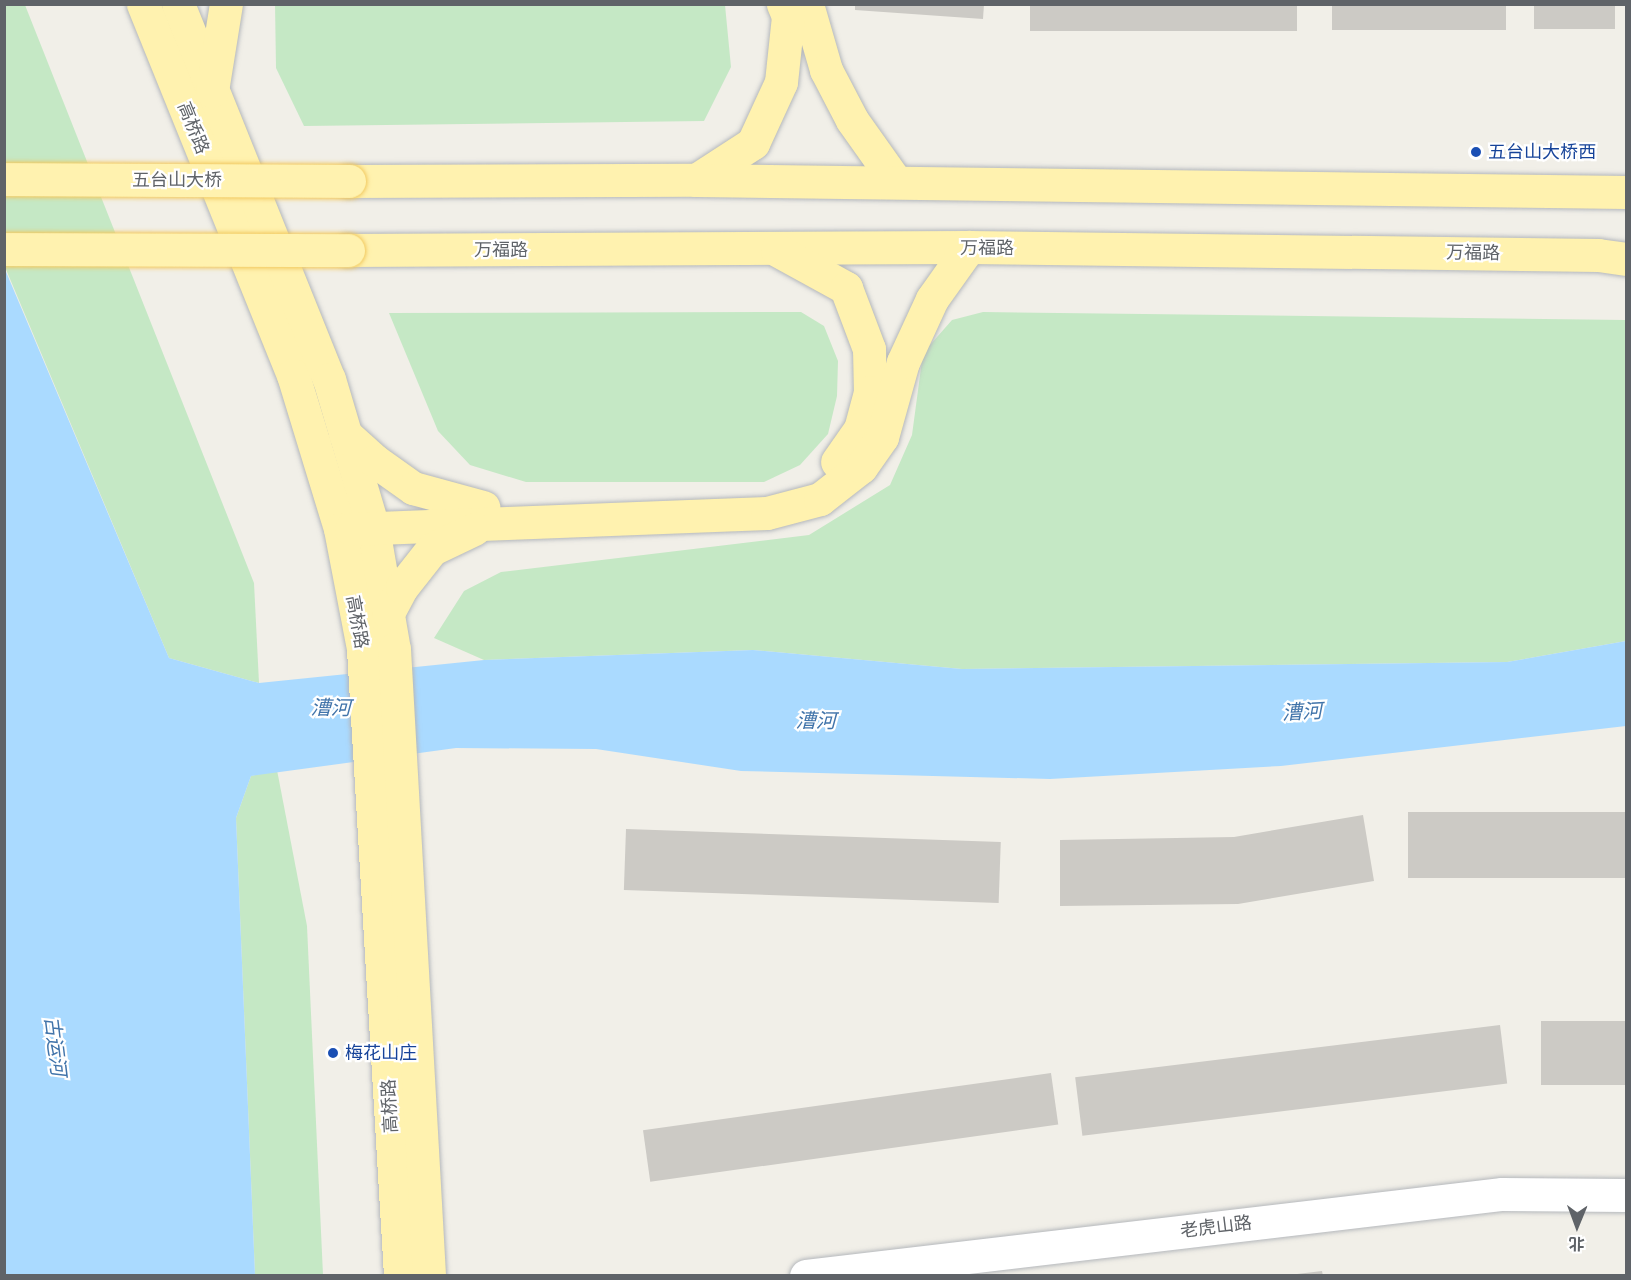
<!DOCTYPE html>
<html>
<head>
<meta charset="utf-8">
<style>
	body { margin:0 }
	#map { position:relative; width:1631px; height:1280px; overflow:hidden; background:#f1efe8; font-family:"IBM Plex Sans","Noto Sans SC",sans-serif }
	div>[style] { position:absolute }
	.green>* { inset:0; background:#c5e8c5 }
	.water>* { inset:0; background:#aadaff }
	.building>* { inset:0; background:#cccac5; transform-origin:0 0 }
	.roads { filter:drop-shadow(0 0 2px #b5b8bc) drop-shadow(0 0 2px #b5b8bc) }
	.minor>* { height:33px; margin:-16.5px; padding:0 16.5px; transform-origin:16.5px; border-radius:16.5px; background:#fff }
	.major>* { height:33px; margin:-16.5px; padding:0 16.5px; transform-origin:16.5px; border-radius:16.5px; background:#fff2af }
	.bridges { filter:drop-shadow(0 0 2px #f2c960) drop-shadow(0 0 2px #f2c960) }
	.major-bridge>* { height:33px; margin:-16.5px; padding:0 16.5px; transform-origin:16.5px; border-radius:16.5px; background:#fff2af }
	.dots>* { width:16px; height:16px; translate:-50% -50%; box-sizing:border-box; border:3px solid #fff; border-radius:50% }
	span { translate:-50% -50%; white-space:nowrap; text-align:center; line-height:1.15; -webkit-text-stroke:4.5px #fff; paint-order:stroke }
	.street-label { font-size:18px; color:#5f6368 }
	.transit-label { font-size:18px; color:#164399 }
	.left { translate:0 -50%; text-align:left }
	.water-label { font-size:20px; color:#4174aa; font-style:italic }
	.frame { position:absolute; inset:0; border:6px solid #5f6368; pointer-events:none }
	.north { position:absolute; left:1547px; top:1196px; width:60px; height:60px; -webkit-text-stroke:4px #fff; paint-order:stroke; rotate:181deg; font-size:16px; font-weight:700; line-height:24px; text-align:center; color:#5f6368 }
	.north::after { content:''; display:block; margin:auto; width:21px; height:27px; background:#5f6368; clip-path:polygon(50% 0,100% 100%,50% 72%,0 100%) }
</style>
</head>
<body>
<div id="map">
	<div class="green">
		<i style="clip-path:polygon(275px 4px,725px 5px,731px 67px,704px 121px,304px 126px,276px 68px)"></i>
		<i style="clip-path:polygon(4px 5px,25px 5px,254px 583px,259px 683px,169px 658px,5px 267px)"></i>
		<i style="clip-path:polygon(801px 312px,824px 326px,838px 361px,837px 396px,828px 434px,800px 465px,764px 482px,526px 482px,470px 465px,438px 431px,389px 313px)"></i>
		<i style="clip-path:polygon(983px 312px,1626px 320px,1626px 641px,1507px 662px,962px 669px,753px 650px,484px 660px,434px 638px,464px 591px,501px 572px,809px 535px,890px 485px,912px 435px,923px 353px,952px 320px)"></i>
		<i style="clip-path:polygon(277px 770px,307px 926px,323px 1275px,255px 1275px,236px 818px,251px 776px)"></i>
	</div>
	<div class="water">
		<i style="clip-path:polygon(4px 267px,169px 658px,259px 683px,484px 660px,753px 650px,962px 669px,1507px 662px,1626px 641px,1626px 726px,1281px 766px,1050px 779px,741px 771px,596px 749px,456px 748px,251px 776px,236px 818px,255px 1275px,5px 1275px)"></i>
	</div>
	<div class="building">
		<i style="clip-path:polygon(855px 4px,984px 4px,983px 19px,855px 10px)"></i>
		<i style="left:1030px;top:4px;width:267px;height:27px"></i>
		<i style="left:1332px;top:4px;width:174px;height:26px"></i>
		<i style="left:1534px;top:4px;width:81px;height:25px"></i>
		<i style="left:1626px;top:812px;width:66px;height:218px;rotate:90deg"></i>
		<i style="clip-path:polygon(1363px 815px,1374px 881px,1238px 904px,1060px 906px,1060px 840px,1234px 837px)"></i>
		<i style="left:626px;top:829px;width:375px;height:61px;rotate:2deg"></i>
		<i style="left:1626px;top:1021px;width:64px;height:85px;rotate:90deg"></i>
		<i style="left:1500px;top:1025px;width:59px;height:428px;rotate:83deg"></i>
		<i style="left:1051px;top:1073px;width:52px;height:412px;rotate:82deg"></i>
		<i style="clip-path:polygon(1322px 1271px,1323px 1276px,1297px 1276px,1297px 1274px)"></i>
	</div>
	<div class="roads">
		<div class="minor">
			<i style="left:806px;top:1276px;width:701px;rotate:-6.72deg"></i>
			<i style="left:1502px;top:1194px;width:124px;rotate:0.5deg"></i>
		</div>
		<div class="major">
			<i style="left:143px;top:4px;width:400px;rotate:68deg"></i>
			<i style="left:293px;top:375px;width:161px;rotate:73deg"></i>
			<i style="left:340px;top:529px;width:122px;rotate:79.1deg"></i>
			<i style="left:363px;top:649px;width:628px;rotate:86.62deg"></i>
			<i style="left:178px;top:4px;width:404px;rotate:68.1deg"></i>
			<i style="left:329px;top:379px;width:155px;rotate:73.5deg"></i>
			<i style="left:373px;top:528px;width:123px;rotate:80.2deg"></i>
			<i style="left:394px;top:649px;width:628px;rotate:86.8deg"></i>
			<i style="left:807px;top:4px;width:69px;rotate:73.9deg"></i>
			<i style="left:826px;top:70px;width:56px;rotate:62.5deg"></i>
			<i style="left:852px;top:120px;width:76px;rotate:54.6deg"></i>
			<i style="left:212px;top:91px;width:88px;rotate:-80.9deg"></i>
			<i style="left:696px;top:180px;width:68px;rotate:-33deg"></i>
			<i style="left:753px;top:143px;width:67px;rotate:-65.3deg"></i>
			<i style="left:781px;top:82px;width:66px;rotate:-83.9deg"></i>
			<i style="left:788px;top:16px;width:13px;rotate:-113deg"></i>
			<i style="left:349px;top:181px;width:347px;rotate:-0.2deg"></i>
			<i style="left:696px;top:180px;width:930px;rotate:0.74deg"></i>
			<i style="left:348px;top:250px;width:621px;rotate:-0.28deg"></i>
			<i style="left:969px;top:247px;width:629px;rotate:0.73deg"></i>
			<i style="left:1598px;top:255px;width:28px;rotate:8deg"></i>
			<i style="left:777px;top:250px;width:79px;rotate:28.8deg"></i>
			<i style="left:846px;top:288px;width:65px;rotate:69.3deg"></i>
			<i style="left:869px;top:349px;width:43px;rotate:88.7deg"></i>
			<i style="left:870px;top:392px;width:38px;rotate:105deg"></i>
			<i style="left:860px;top:429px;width:40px;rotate:124.9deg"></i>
			<i style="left:345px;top:434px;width:40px;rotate:42deg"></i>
			<i style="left:375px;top:461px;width:47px;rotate:35.4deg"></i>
			<i style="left:413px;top:488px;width:73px;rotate:15.2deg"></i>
			<i style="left:351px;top:529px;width:416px;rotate:-2.2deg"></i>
			<i style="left:767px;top:513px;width:55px;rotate:-14.8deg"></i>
			<i style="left:820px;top:499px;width:52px;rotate:-38deg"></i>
			<i style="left:861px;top:467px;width:37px;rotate:-55deg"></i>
			<i style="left:882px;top:437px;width:78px;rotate:-74.4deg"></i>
			<i style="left:903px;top:362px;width:69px;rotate:-65.3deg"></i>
			<i style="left:932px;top:299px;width:64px;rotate:-54.6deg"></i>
			<i style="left:388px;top:613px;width:30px;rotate:-62deg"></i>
			<i style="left:402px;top:587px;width:48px;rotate:-51.7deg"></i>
			<i style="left:432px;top:549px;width:47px;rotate:-25.5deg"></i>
		</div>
	</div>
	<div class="bridges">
		<div class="major-bridge">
			<i style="left:4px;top:179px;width:345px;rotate:0.3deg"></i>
			<i style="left:4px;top:249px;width:344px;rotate:0.2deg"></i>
		</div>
	</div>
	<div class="dots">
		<i style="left:1476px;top:152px;background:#1a4fb4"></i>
		<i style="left:333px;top:1053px;background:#1a4fb4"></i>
	</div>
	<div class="street-label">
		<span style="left:193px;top:128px;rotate:68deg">高桥路</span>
		<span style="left:177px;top:180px">五台山大桥</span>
		<span style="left:987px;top:248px">万福路</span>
		<span style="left:501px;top:250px">万福路</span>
		<span style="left:1473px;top:253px;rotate:1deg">万福路</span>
		<span style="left:357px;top:622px;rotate:80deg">高桥路</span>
		<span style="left:390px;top:1106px;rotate:-93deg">高桥路</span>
		<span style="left:1216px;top:1227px;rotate:-7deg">老虎山路</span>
	</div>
	<div class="transit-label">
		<span class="left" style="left:1488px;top:152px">五台山大桥西</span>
		<span class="left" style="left:345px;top:1053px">梅花山庄</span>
	</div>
	<div class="water-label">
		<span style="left:331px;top:707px;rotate:1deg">漕河</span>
		<span style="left:1302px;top:711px;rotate:-3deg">漕河</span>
		<span style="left:816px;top:720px;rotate:1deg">漕河</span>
		<span style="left:56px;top:1046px;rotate:83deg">古运河</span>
	</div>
	<div class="frame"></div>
	<div class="north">北</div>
</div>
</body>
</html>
